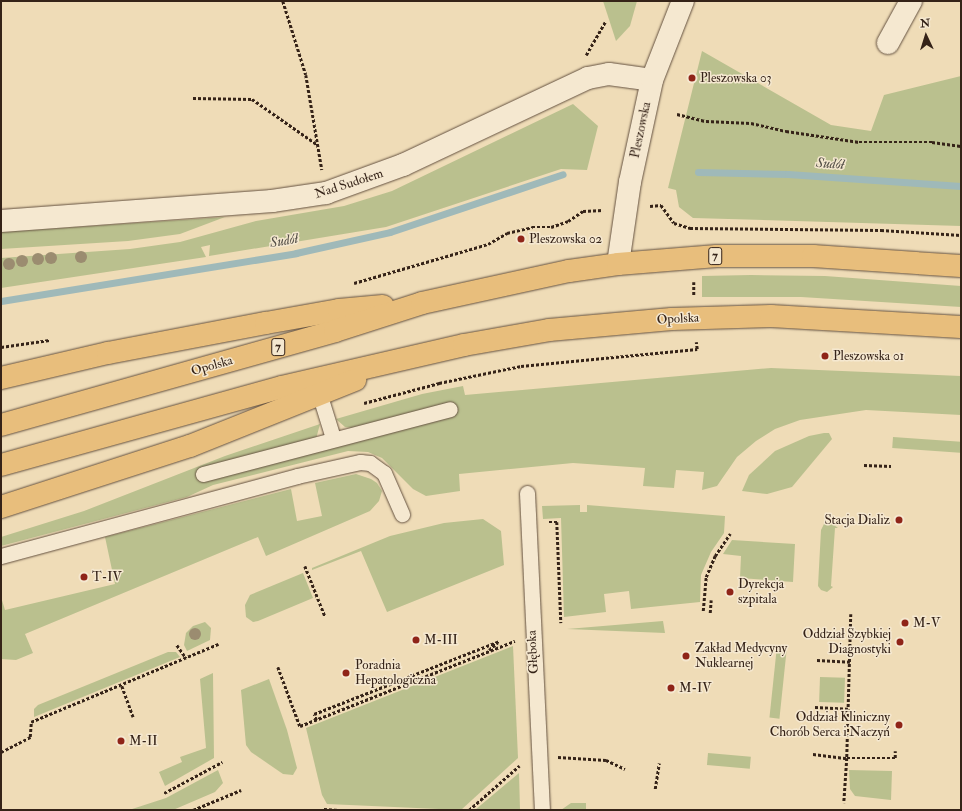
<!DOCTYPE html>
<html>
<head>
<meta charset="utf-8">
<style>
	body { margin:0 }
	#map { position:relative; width:962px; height:811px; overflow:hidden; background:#efdcb7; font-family:"IM FELL Double Pica",serif }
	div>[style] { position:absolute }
	.green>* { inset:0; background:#bac08e; transform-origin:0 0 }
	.stream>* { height:7px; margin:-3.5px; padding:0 3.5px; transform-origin:3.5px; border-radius:3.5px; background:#9fb9b9 }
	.path>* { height:2.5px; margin-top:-1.25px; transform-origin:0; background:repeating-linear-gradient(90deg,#352318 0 3px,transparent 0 5px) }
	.roads { filter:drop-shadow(0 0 1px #645140) drop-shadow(0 0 1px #645140) }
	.service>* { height:15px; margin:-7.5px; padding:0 7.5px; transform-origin:7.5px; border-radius:7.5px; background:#f5e8d0 }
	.minor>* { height:22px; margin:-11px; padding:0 11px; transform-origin:11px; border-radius:11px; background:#f5e8d0 }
	.tertiary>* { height:22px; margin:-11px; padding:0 11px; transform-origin:11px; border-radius:11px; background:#f5e8d0 }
	.primary>* { height:22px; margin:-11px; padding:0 11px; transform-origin:11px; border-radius:11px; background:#e8be7c }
	.trees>* { width:12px; height:12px; margin:-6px; border-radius:50%; background:#9b8c70 }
	.dots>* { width:11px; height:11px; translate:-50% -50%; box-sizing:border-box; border:2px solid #f5e8d0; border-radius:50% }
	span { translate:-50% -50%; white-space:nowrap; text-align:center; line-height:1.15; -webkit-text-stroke:3px #f5e8d0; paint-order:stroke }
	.shield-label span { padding:1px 3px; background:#f5e8d0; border:1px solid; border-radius:3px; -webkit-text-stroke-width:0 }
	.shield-label { font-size:12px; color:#352318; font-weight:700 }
	.poi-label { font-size:13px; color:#352318 }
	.left { translate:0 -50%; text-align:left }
	.right { translate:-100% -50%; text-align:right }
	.street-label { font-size:13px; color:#352318 }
	.water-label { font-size:14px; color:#555048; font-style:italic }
	.frame { position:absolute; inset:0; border:2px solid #352318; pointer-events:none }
	.north { position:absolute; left:906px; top:16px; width:40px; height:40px; -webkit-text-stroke:3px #f5e8d0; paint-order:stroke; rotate:356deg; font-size:11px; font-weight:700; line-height:16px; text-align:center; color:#352318 }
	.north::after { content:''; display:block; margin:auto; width:14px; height:18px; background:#352318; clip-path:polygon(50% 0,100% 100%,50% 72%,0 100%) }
</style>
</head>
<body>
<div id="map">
	<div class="green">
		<i style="clip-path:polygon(603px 1px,637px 1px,630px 26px,616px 41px)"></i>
		<i style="clip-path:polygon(702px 51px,831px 125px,871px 131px,884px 95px,961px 76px,961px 226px,693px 218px,679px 207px,676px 190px,668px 188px)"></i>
		<i style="clip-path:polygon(573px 104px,598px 126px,587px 170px,561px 169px,386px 227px,209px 256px,210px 245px,201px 247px,206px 257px,1px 288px,1px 258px,130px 249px,180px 242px,256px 221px,344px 206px,392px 191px)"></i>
		<i style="clip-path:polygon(225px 217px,180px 234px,128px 241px,1px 249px,1px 232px)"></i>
		<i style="clip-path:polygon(751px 275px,825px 276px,961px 286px,961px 307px,801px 297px,702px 297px,702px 276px)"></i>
		<i style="clip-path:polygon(771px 368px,961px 376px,961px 415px,866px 410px,800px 420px,775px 429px,756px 441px,737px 457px,717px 486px,702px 490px,704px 472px,676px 470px,674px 488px,643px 486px,645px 468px,573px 463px,459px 474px,460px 491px,426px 496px,413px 489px,382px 458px,368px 452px,348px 451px,213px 485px,187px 497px,1px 546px,1px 537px,84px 511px,225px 456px,320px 424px,316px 439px,352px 428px,345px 427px,336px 419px,422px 394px,463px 386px,465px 395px)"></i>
		<i style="clip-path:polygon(824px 433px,829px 433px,832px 439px,792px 487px,767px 494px,742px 491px,749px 475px,775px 451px,809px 436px)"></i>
		<i style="left:893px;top:437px;width:68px;height:11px;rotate:4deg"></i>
		<i style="clip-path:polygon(356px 474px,371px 479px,377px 483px,382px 491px,379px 501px,370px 511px,266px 556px,258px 537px,25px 634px,33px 653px,16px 660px,1px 659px,1px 597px,5px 610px,115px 584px,105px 537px,291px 489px,297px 521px,322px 516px,315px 483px)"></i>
		<i style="clip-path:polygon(580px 505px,580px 512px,587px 512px,587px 505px,725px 516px,724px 533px,711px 552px,701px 575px,700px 602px,631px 609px,629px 591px,604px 594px,606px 612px,564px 617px,561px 518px,543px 519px,542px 506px)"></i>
		<i style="clip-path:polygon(483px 519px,501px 531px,504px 565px,387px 612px,361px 551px,312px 570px,312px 568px,390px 536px,444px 523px)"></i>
		<i style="clip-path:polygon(830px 522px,838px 528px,835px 528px,831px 586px,833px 587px,827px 592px,821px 590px,818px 586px,821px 530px,824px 524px)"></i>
		<i style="clip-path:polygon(732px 540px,795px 544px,793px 582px,740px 578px,741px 556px,723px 554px)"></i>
		<i style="clip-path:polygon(303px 573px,313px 598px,258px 621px,253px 622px,246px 617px,245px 605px,250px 595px)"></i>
		<i style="clip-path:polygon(663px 621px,665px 633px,567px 629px)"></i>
		<i style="clip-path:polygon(205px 622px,211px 628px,210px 640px,187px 651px,184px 645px,186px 633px,193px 626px)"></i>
		<i style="clip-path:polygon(513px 646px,518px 758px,461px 810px,327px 804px,322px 795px,306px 728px)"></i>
		<i style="left:777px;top:646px;width:10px;height:72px;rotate:6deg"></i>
		<i style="clip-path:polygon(168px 652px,176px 652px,180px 657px,34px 717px,34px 709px,38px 705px)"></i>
		<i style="clip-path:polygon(213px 673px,214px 758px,165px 786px,159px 772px,182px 762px,180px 757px,206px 748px,200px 679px)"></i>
		<i style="left:820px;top:677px;width:25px;height:25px;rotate:2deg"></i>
		<i style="clip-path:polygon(269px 679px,287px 730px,297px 768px,293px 775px,283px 774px,251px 752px,246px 745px,241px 690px)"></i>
		<i style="left:708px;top:753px;width:43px;height:12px;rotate:5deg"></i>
		<i style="clip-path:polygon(218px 770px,223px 783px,215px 792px,173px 810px,129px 810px,166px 798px)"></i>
		<i style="clip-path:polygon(849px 770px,892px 771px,891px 800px,855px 796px,850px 789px)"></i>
		<i style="clip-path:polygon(519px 773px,520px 810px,475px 810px)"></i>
		<i style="clip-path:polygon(571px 803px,586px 803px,586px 810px,561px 810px)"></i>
	</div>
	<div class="stream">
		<i style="left:698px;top:172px;width:90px;rotate:1.3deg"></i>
		<i style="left:788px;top:174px;width:173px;rotate:4deg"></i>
		<i style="left:1px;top:301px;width:299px;rotate:-9.2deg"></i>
		<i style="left:296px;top:253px;width:96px;rotate:-12.6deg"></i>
		<i style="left:390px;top:232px;width:182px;rotate:-18.5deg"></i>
	</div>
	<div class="path">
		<i style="left:283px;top:1px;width:77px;rotate:72.7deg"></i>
		<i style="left:306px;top:75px;width:96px;rotate:80.4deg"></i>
		<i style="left:586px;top:55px;width:38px;rotate:-60deg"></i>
		<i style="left:193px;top:98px;width:59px;rotate:1deg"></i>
		<i style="left:252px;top:99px;width:80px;rotate:34.9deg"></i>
		<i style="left:677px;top:114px;width:30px;rotate:14deg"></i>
		<i style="left:706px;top:121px;width:45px;rotate:2.5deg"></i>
		<i style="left:751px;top:123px;width:36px;rotate:13deg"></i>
		<i style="left:786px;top:131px;width:74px;rotate:8.6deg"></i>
		<i style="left:859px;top:142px;width:73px"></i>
		<i style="left:932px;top:142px;width:29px;rotate:8deg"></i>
		<i style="left:650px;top:206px;width:11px;rotate:-5deg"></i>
		<i style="left:661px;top:205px;width:22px;rotate:54deg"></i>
		<i style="left:674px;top:223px;width:17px;rotate:17deg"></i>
		<i style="left:690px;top:228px;width:191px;rotate:0.6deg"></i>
		<i style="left:881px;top:230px;width:80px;rotate:3.6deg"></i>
		<i style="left:694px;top:282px;width:13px;rotate:90deg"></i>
		<i style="left:354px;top:283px;width:140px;rotate:-16.2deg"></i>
		<i style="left:488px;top:244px;width:22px;rotate:-30deg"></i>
		<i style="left:507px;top:233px;width:26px;rotate:-13deg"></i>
		<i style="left:532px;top:227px;width:19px"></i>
		<i style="left:551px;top:227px;width:18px;rotate:-19deg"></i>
		<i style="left:568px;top:221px;width:18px;rotate:-34deg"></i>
		<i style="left:583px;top:211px;width:20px;rotate:-3deg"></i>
		<i style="left:1px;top:347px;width:49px;rotate:-8.1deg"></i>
		<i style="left:364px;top:403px;width:78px;rotate:-14.9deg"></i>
		<i style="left:439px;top:383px;width:84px;rotate:-11.7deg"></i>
		<i style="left:521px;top:366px;width:177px;rotate:-5.5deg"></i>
		<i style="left:697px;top:349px;width:7px;rotate:-98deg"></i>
		<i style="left:864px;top:465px;width:27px;rotate:2deg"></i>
		<i style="left:549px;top:522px;width:8px"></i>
		<i style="left:557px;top:522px;width:101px;rotate:87.7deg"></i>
		<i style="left:305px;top:566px;width:54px;rotate:68.2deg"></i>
		<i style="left:703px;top:611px;width:34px;rotate:-85deg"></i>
		<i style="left:706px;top:577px;width:23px;rotate:-67deg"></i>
		<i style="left:715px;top:556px;width:27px;rotate:-56deg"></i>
		<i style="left:710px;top:613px;width:13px;rotate:-86deg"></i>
		<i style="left:851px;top:614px;width:144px;rotate:91.6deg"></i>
		<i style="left:847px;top:758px;width:48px"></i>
		<i style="left:895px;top:758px;width:7px;rotate:-90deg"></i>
		<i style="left:177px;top:645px;width:16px;rotate:55deg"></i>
		<i style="left:489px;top:650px;width:11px;rotate:-41deg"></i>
		<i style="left:817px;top:660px;width:33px;rotate:3deg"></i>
		<i style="left:278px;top:667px;width:63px;rotate:69.6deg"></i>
		<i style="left:300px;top:726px;width:231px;rotate:-21.6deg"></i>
		<i style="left:122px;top:686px;width:33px;rotate:70deg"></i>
		<i style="left:815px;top:707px;width:33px;rotate:3deg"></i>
		<i style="left:316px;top:720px;width:6px;rotate:-108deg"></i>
		<i style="left:314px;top:714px;width:199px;rotate:-21.5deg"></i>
		<i style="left:1px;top:752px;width:33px;rotate:-27deg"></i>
		<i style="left:30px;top:737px;width:15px;rotate:-86deg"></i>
		<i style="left:31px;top:722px;width:203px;rotate:-22.6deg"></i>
		<i style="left:813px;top:754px;width:34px;rotate:7deg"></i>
		<i style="left:847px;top:758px;width:45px;rotate:93.8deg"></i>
		<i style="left:558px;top:757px;width:48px;rotate:3.6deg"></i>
		<i style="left:606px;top:760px;width:21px;rotate:25deg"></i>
		<i style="left:655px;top:789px;width:26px;rotate:-81deg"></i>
		<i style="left:164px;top:793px;width:66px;rotate:-28.1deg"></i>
		<i style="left:324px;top:809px;width:15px;rotate:4deg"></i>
		<i style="left:193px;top:810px;width:52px;rotate:-22.6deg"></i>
		<i style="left:469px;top:810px;width:67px;rotate:-41.3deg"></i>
	</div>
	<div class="roads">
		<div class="service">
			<i style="left:320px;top:396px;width:44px;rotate:72.8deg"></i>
			<i style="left:203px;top:474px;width:255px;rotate:-14.7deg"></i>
			<i style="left:527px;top:493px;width:317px;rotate:87.3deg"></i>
			<i style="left:1px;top:556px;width:307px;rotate:-15.1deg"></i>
			<i style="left:297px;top:476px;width:65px;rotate:-12.5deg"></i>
			<i style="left:360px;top:462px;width:10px;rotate:6deg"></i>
			<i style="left:370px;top:463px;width:17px;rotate:36deg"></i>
			<i style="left:384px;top:473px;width:45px;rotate:66.3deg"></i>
		</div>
		<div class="minor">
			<i style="left:888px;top:43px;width:48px;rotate:-61.3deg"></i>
			<i style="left:1px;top:221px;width:272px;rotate:-4.2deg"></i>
			<i style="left:272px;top:201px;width:55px;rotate:-8.4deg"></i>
			<i style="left:326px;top:193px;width:82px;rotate:-20deg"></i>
			<i style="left:403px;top:165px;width:204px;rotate:-25.2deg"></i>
			<i style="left:588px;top:78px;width:21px;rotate:-11deg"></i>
			<i style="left:609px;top:74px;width:43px;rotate:7.9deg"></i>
		</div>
		<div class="tertiary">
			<i style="left:618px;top:264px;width:83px;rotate:-81.7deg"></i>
			<i style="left:630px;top:182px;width:104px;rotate:-77.8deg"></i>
			<i style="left:652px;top:80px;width:85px;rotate:-68.6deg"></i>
		</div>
		<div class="primary">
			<i style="left:1px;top:378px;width:110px;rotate:-13.2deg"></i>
			<i style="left:108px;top:353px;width:161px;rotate:-10.8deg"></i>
			<i style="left:266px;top:323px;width:74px;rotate:-10.1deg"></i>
			<i style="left:339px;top:310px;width:44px;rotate:-5.2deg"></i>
			<i style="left:1px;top:425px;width:347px;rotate:-15.7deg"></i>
			<i style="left:335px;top:331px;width:91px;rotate:-17.8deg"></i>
			<i style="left:422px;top:303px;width:150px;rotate:-12.3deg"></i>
			<i style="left:569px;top:271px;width:49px;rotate:-8.1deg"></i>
			<i style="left:618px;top:264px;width:99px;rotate:-4.6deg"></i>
			<i style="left:717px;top:256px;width:96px"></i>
			<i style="left:813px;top:256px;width:148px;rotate:3.9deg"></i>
			<i style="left:1px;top:465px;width:292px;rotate:-15.5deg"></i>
			<i style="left:282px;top:387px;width:187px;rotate:-13deg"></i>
			<i style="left:464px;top:345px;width:86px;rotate:-10deg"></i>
			<i style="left:549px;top:330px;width:123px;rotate:-5.1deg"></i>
			<i style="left:672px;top:319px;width:99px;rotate:-1.7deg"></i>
			<i style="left:771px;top:316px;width:190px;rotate:3.3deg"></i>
			<i style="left:1px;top:507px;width:199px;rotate:-17.9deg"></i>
			<i style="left:190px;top:446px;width:178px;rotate:-21.8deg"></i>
		</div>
	</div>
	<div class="trees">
		<i style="left:81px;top:257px"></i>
		<i style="left:51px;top:258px"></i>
		<i style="left:38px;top:259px"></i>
		<i style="left:22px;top:261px"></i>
		<i style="left:9px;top:264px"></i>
		<i style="left:195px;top:634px"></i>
	</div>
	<div class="dots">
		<i style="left:692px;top:78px;background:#8f2418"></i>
		<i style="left:521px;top:239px;background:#8f2418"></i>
		<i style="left:825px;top:356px;background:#8f2418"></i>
		<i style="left:899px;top:520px;background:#8f2418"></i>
		<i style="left:84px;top:577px;background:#8f2418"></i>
		<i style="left:730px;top:592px;background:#8f2418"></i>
		<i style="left:905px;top:623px;background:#8f2418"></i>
		<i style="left:416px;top:640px;background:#8f2418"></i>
		<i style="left:900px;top:642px;background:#8f2418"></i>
		<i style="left:686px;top:656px;background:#8f2418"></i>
		<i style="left:346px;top:673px;background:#8f2418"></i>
		<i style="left:671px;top:688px;background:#8f2418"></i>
		<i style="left:899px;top:725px;background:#8f2418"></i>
		<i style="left:121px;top:741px;background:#8f2418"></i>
	</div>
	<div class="shield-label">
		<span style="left:715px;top:256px">7</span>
		<span style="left:278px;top:347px">7</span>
	</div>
	<div class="poi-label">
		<span class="left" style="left:700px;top:78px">Pleszowska 03</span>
		<span class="left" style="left:529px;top:239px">Pleszowska 02</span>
		<span class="left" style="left:833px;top:356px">Pleszowska 01</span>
		<span class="right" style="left:890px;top:520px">Stacja Dializ</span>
		<span class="left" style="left:92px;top:577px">T-IV</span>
		<span class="left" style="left:738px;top:592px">Dyrekcja<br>szpitala</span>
		<span class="left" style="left:913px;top:623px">M-V</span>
		<span class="right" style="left:891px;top:642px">Oddział Szybkiej<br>Diagnostyki</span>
		<span class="left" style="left:424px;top:640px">M-III</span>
		<span class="left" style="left:695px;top:656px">Zakład Medycyny<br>Nuklearnej</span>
		<span class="left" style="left:355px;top:673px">Poradnia<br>Hepatologiczna</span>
		<span class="left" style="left:679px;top:688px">M-IV</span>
		<span class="right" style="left:890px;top:725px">Oddział Kliniczny<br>Chorób Serca i Naczyń</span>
		<span class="left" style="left:129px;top:741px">M-II</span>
	</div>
	<div class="street-label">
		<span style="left:641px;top:130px;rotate:-78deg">Pleszowska</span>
		<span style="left:349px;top:184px;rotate:-18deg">Nad Sudołem</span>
		<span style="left:678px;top:319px;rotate:-3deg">Opolska</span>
		<span style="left:212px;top:366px;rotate:-16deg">Opolska</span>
		<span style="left:533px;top:652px;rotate:-93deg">Głęboka</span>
	</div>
	<div class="water-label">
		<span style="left:830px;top:164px;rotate:4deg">Sudół</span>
		<span style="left:284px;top:241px;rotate:-10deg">Sudół</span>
	</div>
	<div class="frame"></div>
	<div class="north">N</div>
</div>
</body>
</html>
